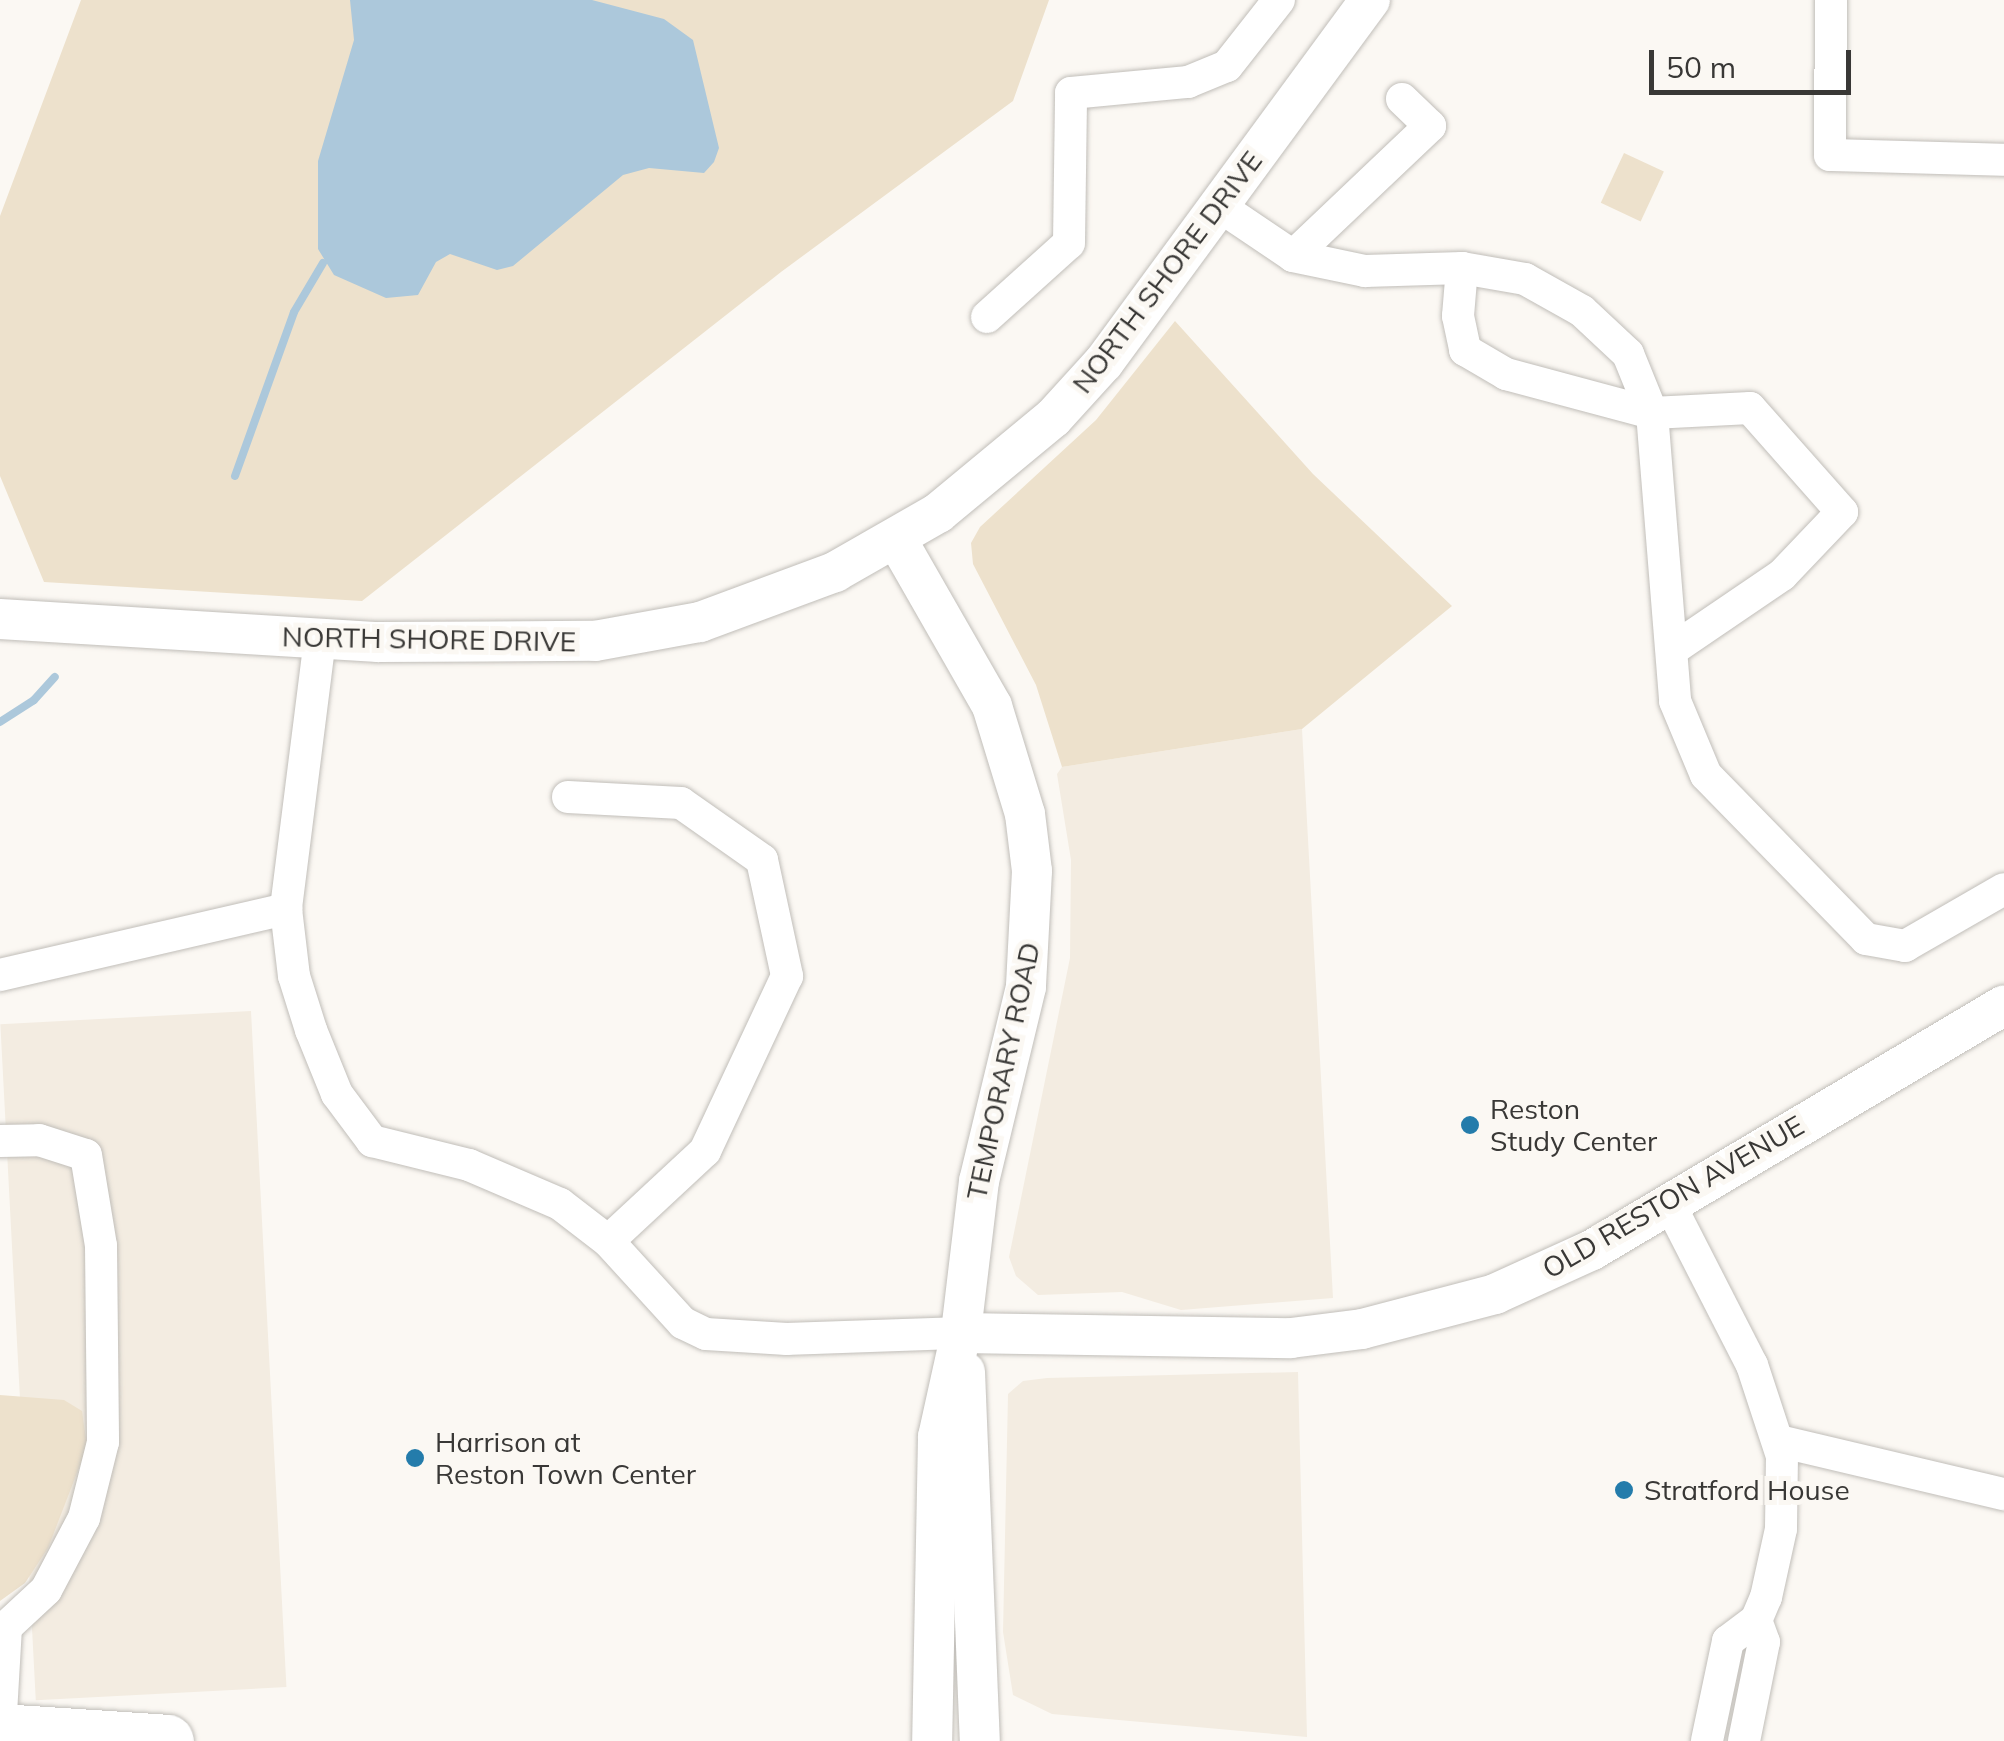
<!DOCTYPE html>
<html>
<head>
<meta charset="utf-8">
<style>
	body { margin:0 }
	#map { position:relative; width:2004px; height:1741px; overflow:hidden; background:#fbf8f3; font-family:Mulish,sans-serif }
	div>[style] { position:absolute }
	.built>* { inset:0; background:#f3ece1; transform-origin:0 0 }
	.green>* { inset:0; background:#ede1cc; transform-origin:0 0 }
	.water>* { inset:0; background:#acc8db }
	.stream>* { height:8px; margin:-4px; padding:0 4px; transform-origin:4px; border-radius:4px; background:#acc8db }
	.roads { filter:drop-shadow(0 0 2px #c1beb9) drop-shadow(0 0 2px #c1beb9) }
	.minor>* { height:32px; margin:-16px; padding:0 16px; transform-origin:16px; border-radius:16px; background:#fff }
	.tertiary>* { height:40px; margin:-20px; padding:0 20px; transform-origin:20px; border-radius:20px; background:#fff }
	.primary>* { height:52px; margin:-26px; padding:0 26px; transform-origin:26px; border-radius:26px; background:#fff }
	.dots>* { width:28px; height:28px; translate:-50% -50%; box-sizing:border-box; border:5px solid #fbf8f3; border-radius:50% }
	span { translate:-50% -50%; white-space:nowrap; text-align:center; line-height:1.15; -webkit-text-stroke:10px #fbf8f3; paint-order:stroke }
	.street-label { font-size:28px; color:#393836 }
	.poi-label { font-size:28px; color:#393836 }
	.left { translate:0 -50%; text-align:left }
	.scale { position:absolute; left:1649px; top:50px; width:202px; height:45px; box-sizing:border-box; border:5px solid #393836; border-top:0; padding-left:12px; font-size:30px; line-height:35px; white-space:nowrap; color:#393836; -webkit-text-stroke:8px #fbf8f3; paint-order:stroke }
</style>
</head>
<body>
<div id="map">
	<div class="built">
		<i style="clip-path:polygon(1302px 729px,1333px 1298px,1181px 1310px,1122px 1292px,1038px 1295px,1016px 1276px,1009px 1257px,1070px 958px,1071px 860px,1057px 774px,1062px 767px)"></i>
		<i style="left:251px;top:1011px;width:677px;height:251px;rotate:87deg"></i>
		<i style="clip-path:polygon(1298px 1372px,1307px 1737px,1052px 1714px,1013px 1695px,1003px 1632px,1008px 1394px,1023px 1381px,1047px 1378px)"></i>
	</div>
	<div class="green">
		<i style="clip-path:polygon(81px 0,1049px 0,1013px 101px,781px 272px,362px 601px,44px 582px,0 476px,0 216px)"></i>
		<i style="left:1624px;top:153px;width:44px;height:55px;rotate:25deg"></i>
		<i style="clip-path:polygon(1175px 321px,1313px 474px,1452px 606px,1302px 729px,1062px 767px,1036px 685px,973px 564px,971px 543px,980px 527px,1096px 420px)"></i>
		<i style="clip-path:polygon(0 1395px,64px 1400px,82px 1411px,87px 1447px,48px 1548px,25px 1583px,0 1601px)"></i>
	</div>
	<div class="water">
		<i style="clip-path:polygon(350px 0,592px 0,664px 19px,693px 40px,719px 148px,714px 162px,704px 173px,649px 168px,623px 175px,513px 266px,497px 270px,450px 254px,436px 262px,418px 295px,386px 298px,334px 275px,318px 249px,318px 161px,354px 40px)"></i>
	</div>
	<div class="stream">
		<i style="left:235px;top:476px;width:174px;rotate:-70.2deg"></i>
		<i style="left:294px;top:312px;width:57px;rotate:-59.4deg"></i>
		<i style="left:0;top:722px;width:40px;rotate:-32.9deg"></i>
		<i style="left:34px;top:700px;width:31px;rotate:-48deg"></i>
	</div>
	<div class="roads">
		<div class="minor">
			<i style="left:1831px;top:0;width:155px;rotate:90.4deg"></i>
			<i style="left:1830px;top:155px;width:174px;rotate:1.6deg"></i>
			<i style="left:1219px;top:206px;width:89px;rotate:34deg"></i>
			<i style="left:1293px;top:256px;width:74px;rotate:11.8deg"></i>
			<i style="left:1365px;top:271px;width:97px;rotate:-1.8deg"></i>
			<i style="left:1462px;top:268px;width:48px;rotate:94.8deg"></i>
			<i style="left:1458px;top:316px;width:35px;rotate:78deg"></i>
			<i style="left:1465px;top:350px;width:48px;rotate:30.3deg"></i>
			<i style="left:1506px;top:374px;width:151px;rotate:15deg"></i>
			<i style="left:1652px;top:413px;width:289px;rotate:85.4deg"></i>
			<i style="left:1675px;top:701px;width:80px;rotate:67.3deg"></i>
			<i style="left:1706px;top:775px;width:229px;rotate:45.7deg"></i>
			<i style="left:1866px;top:939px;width:40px;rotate:10deg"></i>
			<i style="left:1905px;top:946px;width:114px;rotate:-29.9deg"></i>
			<i style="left:1293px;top:256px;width:189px;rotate:-43.5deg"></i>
			<i style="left:1430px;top:126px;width:39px;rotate:-136deg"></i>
			<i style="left:1462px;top:268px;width:64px;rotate:9.9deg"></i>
			<i style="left:1525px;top:279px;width:65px;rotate:29.3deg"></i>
			<i style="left:1582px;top:311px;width:63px;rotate:43.1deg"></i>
			<i style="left:1628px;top:354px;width:64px;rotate:67.9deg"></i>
			<i style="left:1652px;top:413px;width:98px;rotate:-2.9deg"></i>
			<i style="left:1750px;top:408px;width:139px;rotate:48.5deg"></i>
			<i style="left:1842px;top:512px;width:87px;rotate:133.6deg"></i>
			<i style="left:1782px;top:575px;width:132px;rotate:145.8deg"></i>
			<i style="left:987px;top:317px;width:110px;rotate:-42.1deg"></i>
			<i style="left:1069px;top:243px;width:150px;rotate:-89.2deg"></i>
			<i style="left:1071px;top:93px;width:118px;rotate:-5.4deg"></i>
			<i style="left:1188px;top:82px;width:42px;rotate:-22.3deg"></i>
			<i style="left:1227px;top:66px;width:84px;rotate:-51.8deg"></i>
			<i style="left:320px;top:639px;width:272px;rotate:97.2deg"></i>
			<i style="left:286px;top:909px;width:67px;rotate:83.2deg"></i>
			<i style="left:294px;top:976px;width:57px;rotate:72.5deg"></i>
			<i style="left:311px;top:1030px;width:69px;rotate:67.9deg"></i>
			<i style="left:337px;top:1094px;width:59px;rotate:53.3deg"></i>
			<i style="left:372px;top:1141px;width:100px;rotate:13.9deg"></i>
			<i style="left:469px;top:1165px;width:99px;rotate:23.2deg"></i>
			<i style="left:560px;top:1204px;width:61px;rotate:37.6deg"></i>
			<i style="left:608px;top:1241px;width:111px;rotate:47.6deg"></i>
			<i style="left:683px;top:1323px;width:25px;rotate:26deg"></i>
			<i style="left:706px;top:1334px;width:81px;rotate:3.5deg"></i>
			<i style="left:787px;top:1339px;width:174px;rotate:-2deg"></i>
			<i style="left:568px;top:797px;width:113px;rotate:3deg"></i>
			<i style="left:681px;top:803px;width:99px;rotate:35.1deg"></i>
			<i style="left:762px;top:860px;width:119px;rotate:77.8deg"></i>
			<i style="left:787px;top:976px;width:193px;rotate:115.1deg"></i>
			<i style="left:705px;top:1151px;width:132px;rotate:137.1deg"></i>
			<i style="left:0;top:975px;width:294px;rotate:-13deg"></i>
			<i style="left:0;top:1141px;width:39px;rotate:-1deg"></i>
			<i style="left:39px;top:1140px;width:49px;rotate:17.7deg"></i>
			<i style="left:86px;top:1155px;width:92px;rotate:80.6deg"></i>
			<i style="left:101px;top:1246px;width:196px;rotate:89.4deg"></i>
			<i style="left:103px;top:1442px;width:78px;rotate:104deg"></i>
			<i style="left:84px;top:1518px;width:81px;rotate:117.8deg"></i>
			<i style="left:46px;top:1590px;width:54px;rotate:137.2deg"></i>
			<i style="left:6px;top:1627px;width:103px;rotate:93.3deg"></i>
			<i style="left:1669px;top:1203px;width:182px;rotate:62.9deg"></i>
			<i style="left:1752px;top:1365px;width:96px;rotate:71.8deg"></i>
			<i style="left:1782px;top:1456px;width:73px;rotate:90.8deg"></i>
			<i style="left:1781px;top:1529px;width:70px;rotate:102.4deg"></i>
			<i style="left:1766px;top:1597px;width:25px;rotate:113deg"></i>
			<i style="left:1756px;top:1620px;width:35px;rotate:143deg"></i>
			<i style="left:1728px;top:1641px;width:102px;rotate:101.9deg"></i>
			<i style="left:1779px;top:1441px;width:231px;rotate:13.3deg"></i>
			<i style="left:1744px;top:1741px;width:101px;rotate:-78.6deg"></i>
			<i style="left:1764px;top:1642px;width:23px;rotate:-110deg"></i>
		</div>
		<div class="tertiary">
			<i style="left:897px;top:540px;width:191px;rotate:60.2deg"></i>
			<i style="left:992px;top:706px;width:113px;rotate:73deg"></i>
			<i style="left:1025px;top:814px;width:57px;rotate:83deg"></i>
			<i style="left:1032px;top:871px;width:116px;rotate:93deg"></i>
			<i style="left:1026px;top:987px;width:200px;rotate:103.6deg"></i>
			<i style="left:979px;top:1181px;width:153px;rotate:96.8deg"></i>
			<i style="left:961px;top:1333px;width:107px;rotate:102.5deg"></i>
			<i style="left:938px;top:1437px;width:304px;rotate:91.1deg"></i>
			<i style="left:0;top:619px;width:379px;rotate:3.5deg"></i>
			<i style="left:378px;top:642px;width:217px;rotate:-0.3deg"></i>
			<i style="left:595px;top:641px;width:107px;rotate:-10.3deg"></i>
			<i style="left:700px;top:622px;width:144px;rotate:-20.3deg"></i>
			<i style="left:835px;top:572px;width:119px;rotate:-29.8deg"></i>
			<i style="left:938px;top:513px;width:149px;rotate:-39.6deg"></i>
			<i style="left:1053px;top:418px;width:76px;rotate:-47.7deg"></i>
			<i style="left:1104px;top:362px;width:449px;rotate:-53.7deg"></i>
			<i style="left:961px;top:1333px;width:330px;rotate:0.9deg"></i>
			<i style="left:1291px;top:1338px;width:72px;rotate:-7.2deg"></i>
			<i style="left:1362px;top:1329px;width:138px;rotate:-14.7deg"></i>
			<i style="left:1495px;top:1294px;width:107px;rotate:-24.4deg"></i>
			<i style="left:1592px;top:1250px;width:479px;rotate:-30.7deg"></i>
			<i style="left:965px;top:1372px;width:369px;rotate:87.7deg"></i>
		</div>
		<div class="primary">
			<i style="left:0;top:1730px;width:168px;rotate:3.7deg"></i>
		</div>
	</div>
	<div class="dots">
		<i style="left:1470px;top:1125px;background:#247cab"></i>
		<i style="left:415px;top:1458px;background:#247cab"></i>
		<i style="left:1624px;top:1490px;background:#247cab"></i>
	</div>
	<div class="street-label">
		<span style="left:1167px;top:272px;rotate:-53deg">NORTH SHORE DRIVE</span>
		<span style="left:429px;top:639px;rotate:1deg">NORTH SHORE DRIVE</span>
		<span style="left:1003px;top:1071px;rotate:-78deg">TEMPORARY ROAD</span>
		<span style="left:1673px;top:1197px;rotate:-30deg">OLD RESTON AVENUE</span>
	</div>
	<div class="poi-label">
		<span class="left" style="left:1490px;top:1125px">Reston<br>Study Center</span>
		<span class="left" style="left:435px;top:1458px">Harrison at<br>Reston Town Center</span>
		<span class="left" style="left:1644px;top:1490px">Stratford House</span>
	</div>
	<div class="scale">50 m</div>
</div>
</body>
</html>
